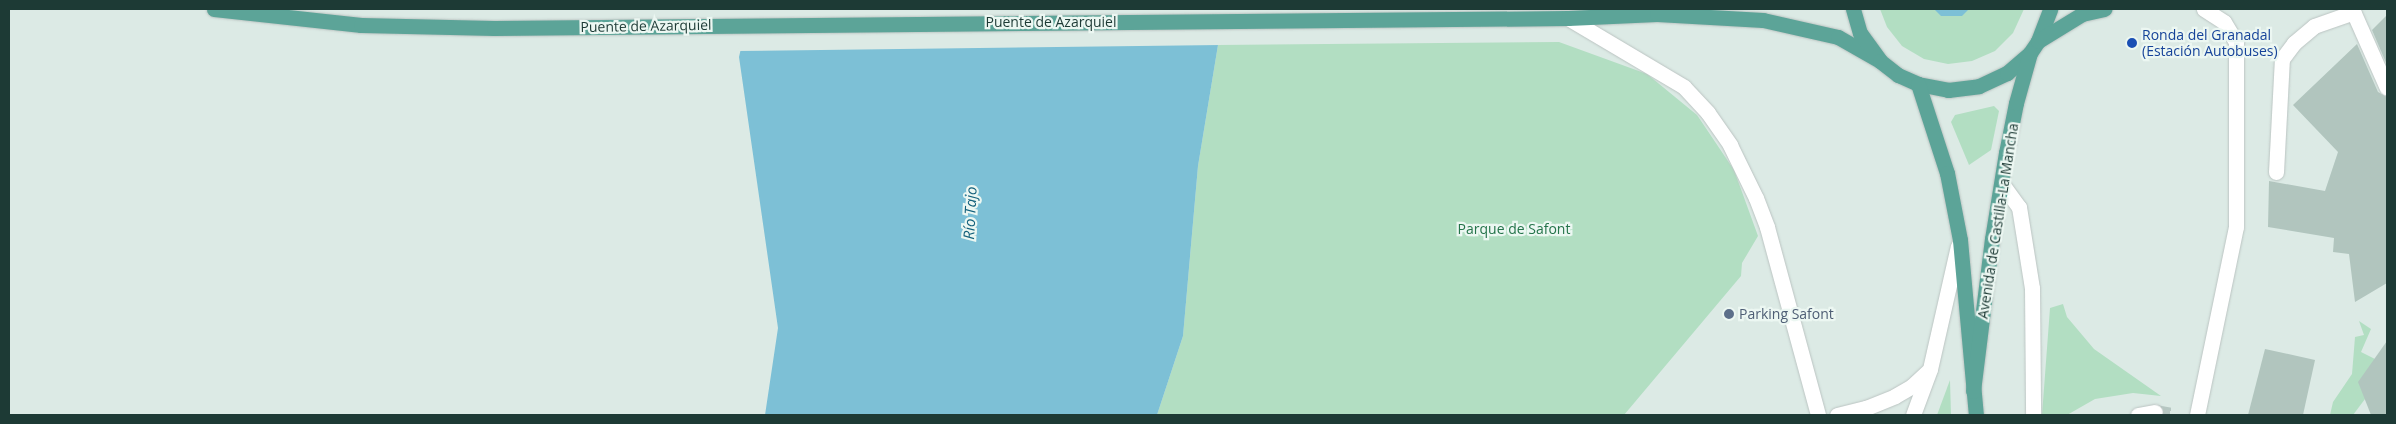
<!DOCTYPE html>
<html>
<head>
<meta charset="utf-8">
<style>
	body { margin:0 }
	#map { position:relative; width:2396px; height:424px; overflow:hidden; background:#dceae5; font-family:"Open Sans",sans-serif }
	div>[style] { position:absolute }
	.green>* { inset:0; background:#b2dec2 }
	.water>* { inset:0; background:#7dc0d6 }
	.pier>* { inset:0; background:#dceae5 }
	.building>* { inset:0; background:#b1c5be }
	.minor-tunnel>* { height:15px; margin-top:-7.5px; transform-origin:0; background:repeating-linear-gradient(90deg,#b6c7c2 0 15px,transparent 0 23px) }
	.roads { filter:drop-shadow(0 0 1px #bbc4c2) drop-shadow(0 0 1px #bbc4c2) }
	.minor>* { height:15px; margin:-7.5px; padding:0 7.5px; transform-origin:7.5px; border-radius:7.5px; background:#fff }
	.major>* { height:15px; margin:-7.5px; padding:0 7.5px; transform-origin:7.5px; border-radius:7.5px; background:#5ca498 }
	.dots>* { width:14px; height:14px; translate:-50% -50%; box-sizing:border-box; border:2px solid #ecf7f2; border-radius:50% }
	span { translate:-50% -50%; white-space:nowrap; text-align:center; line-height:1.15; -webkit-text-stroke:4.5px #ecf7f2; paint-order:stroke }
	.street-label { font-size:14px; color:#1d3a35 }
	.transit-label { font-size:14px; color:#164399 }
	.left { translate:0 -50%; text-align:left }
	.park-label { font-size:14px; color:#24744a }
	.service-label { font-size:14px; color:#4e5e75 }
	.water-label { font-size:15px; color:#12607b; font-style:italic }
	.frame { position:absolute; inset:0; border:10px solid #1d3a35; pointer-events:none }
</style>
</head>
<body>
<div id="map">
	<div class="green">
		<i style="clip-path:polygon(1880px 9px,2024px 9px,2013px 33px,1995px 51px,1972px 61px,1948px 64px,1924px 59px,1902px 46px,1887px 27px)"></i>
		<i style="clip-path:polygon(1559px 42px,1647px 74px,1697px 115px,1734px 170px,1758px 236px,1742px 263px,1741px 276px,1624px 415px,1157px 415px,1183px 336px,1198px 166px,1218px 45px)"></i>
		<i style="clip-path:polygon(1994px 106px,1999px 111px,1991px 150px,1969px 165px,1951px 122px,1955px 115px)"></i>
		<i style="clip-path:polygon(2063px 304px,2067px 317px,2094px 349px,2161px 396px,2133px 393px,2095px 399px,2067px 415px,2042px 415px,2050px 308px)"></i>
		<i style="clip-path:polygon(2359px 321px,2371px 329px,2361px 352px,2375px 359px,2365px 399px,2353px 415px,2330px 415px,2333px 402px,2352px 374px,2355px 337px,2364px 335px)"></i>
		<i style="clip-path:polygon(1950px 380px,1951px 415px,1937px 415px)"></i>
	</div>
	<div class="water">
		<i style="clip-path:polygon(750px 9px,1218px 45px,1198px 166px,1183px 336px,1157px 415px,765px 415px,778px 328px,739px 57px)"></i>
		<i style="clip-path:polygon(1934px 9px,1969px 9px,1962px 16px,1941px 16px)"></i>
	</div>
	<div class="pier">
		<i style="clip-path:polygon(748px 9px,1225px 9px,1221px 45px,738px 51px)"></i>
	</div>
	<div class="building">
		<i style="clip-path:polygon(2387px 15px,2387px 65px,2372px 30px)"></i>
		<i style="clip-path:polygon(2357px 44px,2378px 92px,2387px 97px,2387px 283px,2355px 302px,2349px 254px,2333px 252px,2334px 238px,2268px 227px,2269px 181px,2325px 191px,2338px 152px,2293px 105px)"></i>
		<i style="clip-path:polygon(2387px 341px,2387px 415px,2371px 415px,2358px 382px)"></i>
		<i style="clip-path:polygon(2265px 349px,2315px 360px,2303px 415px,2248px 415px)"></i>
	</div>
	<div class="minor-tunnel">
		<i style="left:2155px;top:412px;width:17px;rotate:10deg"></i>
	</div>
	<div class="roads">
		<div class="minor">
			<i style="left:2352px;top:9px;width:86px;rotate:66.1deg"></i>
			<i style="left:1568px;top:18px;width:135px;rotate:30.7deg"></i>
			<i style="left:1684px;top:87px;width:35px;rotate:47deg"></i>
			<i style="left:1708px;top:113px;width:39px;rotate:55deg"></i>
			<i style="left:1730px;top:145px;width:59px;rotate:63.9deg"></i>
			<i style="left:1756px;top:198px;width:31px;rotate:69deg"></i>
			<i style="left:1767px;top:227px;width:195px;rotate:74.8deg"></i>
			<i style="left:2276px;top:172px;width:113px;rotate:-87deg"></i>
			<i style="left:2282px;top:59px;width:20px;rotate:-53deg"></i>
			<i style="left:2294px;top:43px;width:26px;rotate:-40deg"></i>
			<i style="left:2314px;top:26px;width:42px;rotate:-19.3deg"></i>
			<i style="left:2002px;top:184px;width:29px;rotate:54deg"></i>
			<i style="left:2019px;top:207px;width:82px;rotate:80.9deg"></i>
			<i style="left:2032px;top:288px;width:127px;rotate:89.5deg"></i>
			<i style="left:1837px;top:415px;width:30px;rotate:-14deg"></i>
			<i style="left:1866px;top:408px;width:31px;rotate:-22deg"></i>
			<i style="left:1895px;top:396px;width:20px;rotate:-30deg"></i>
			<i style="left:1912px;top:386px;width:21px;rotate:-43deg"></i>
			<i style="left:1913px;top:415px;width:49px;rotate:-69.7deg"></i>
			<i style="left:1930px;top:369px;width:126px;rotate:-77.2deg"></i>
			<i style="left:2138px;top:415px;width:17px;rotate:-10deg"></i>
			<i style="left:2197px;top:415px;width:192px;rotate:-78.3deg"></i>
			<i style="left:2236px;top:227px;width:185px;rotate:-90deg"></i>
			<i style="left:2236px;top:42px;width:23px;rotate:-121deg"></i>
			<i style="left:2224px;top:22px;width:24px;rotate:-147deg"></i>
		</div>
		<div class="major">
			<i style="left:214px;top:9px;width:148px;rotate:6.2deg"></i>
			<i style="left:361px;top:25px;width:133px;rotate:1.3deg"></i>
			<i style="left:494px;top:28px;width:1074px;rotate:-0.53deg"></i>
			<i style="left:1568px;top:18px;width:89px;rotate:-2.6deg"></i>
			<i style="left:1657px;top:14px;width:106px;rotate:3.2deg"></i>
			<i style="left:1763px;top:20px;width:77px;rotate:12.8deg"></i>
			<i style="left:1838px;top:37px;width:48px;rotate:29.7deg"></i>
			<i style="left:1853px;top:9px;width:25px;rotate:74deg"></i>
			<i style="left:1860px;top:33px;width:34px;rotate:54deg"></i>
			<i style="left:1880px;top:61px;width:23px;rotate:38deg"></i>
			<i style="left:1898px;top:75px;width:22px;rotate:24deg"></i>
			<i style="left:1918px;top:84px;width:31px;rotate:11deg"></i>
			<i style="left:1948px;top:90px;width:31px;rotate:-7deg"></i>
			<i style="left:1979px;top:86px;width:31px;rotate:-25deg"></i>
			<i style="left:2007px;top:73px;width:30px;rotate:-41deg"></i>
			<i style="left:2030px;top:53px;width:14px;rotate:-56deg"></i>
			<i style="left:2038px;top:41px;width:34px;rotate:-69deg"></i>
			<i style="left:2038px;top:41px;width:52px;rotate:-31.5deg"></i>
			<i style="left:2082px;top:14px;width:23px;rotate:-13deg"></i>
			<i style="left:1918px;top:84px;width:94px;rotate:72deg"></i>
			<i style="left:1947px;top:173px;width:68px;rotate:79deg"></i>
			<i style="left:1960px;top:240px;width:176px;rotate:84.8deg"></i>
			<i style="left:1973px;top:391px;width:153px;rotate:-82.9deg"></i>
			<i style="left:1992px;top:239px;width:87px;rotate:-80.8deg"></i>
			<i style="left:2006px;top:153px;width:51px;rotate:-78.7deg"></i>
			<i style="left:2016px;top:103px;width:52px;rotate:-74.4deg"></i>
		</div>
	</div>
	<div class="dots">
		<i style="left:2132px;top:43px;background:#1a4fb4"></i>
		<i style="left:1729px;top:314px;background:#5c6f8a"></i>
	</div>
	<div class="street-label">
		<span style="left:1051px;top:22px">Puente de Azarquiel</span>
		<span style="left:646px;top:26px;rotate:-1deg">Puente de Azarquiel</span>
		<span style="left:1998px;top:221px;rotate:-81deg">Avenida de Castilla-La Mancha</span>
	</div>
	<div class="transit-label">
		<span class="left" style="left:2142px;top:43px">Ronda del Granadal<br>(Estación Autobuses)</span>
	</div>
	<div class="park-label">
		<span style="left:1514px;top:229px">Parque de Safont</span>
	</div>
	<div class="service-label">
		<span class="left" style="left:1739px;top:314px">Parking Safont</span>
	</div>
	<div class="water-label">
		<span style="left:970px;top:213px;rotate:-87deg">Río Tajo</span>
	</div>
	<div class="frame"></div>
</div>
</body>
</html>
